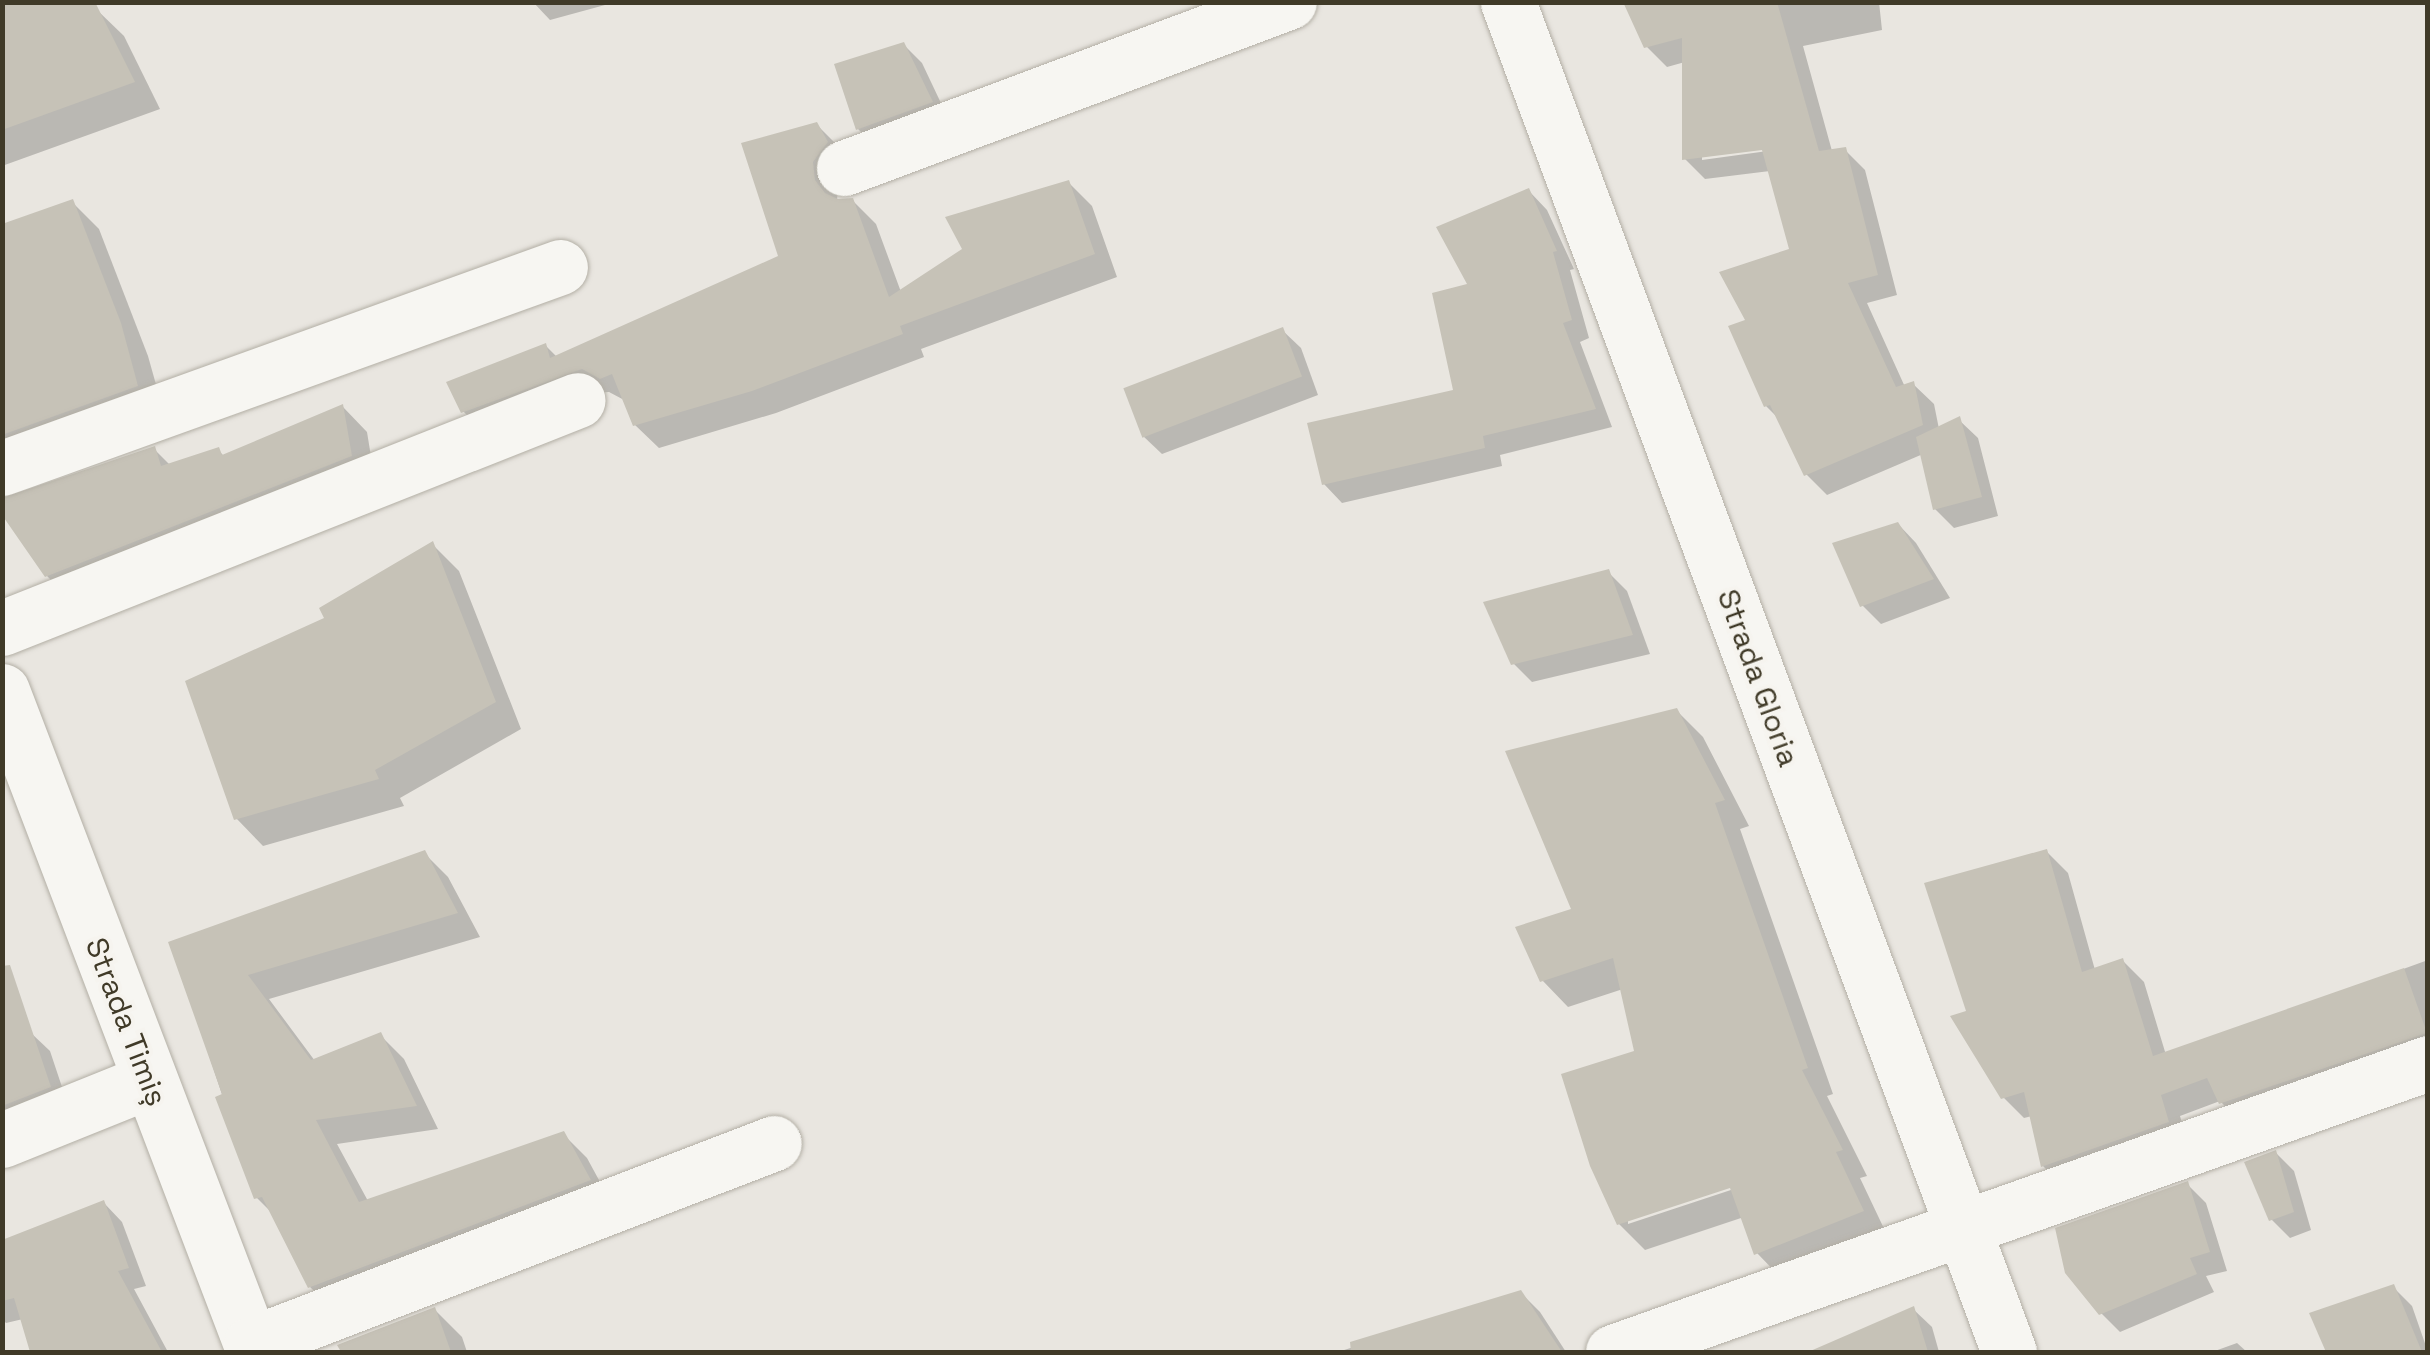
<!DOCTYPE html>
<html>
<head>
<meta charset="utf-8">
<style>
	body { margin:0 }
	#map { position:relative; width:2430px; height:1355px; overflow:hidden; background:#e9e6e0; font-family:"Space Grotesk",sans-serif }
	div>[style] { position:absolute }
	.shadow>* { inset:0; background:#0003 }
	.building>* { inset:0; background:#c6c2b7; transform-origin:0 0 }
	.roads { filter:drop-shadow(0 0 2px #b3afa5) drop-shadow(0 0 2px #b3afa5) }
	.minor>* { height:55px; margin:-27.5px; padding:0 27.5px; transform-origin:27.5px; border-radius:27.5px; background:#f7f6f2 }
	span { translate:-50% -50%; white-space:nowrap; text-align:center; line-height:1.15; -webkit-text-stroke:8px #f6f4ef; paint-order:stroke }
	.street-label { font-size:30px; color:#403a28 }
	.frame { position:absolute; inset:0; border:5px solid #403a28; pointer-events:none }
</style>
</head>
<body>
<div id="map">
	<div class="shadow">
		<i style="clip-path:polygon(2px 2px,96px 9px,124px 36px,160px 109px,2px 166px)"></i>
		<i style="clip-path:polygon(533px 2px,616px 2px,550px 20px)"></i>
		<i style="clip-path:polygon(evenodd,1626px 2px,1879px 2px,1882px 30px,1803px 46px,1832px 151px,1845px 150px,1865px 170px,1897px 295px,1867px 303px,1905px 387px,1913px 384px,1934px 404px,1939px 429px,1959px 420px,1978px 438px,1998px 516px,1954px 528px,1935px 509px,1923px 454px,1827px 495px,1806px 474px,1781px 421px,1766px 406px,1748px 322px,1792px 251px,1770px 171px,1705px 179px,1685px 159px,1685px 62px,1667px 67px,1646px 46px,1626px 2px,1774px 145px,1775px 150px,1702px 160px,1702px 155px,1774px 145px)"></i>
		<i style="clip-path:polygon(904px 45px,922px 63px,949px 120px,877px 147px,858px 129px)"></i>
		<i style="clip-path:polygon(817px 125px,840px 148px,837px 201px,852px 200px,876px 224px,901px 292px,1068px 182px,1092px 206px,1117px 277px,921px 349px,924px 357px,776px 413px,659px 448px,635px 425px,626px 401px,609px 392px,592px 393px,486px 435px,463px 411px,546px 346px,557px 357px,781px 258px)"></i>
		<i style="clip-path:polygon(1529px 191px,1547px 210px,1574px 269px,1570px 270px,1589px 338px,1580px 342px,1612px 427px,1500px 455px,1502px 466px,1342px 503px,1324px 484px,1456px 392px,1471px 286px)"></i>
		<i style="clip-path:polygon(72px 202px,99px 229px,148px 356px,164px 413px,2px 458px,2px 227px)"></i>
		<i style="clip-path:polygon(1282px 330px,1301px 348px,1318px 395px,1162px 454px,1143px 436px)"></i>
		<i style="clip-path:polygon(343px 407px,367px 432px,375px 481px,72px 601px,47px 576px,154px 449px,171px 466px,218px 450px,225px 457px)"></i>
		<i style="clip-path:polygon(1898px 524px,1916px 543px,1950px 598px,1881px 624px,1862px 605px)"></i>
		<i style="clip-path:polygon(432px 544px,459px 571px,521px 729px,400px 798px,404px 806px,263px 846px,236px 818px,327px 619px)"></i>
		<i style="clip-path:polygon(1608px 572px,1627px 591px,1650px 654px,1532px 682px,1513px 663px)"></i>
		<i style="clip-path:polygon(evenodd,1676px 710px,1703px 737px,1749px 826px,1740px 829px,1833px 1094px,1827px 1096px,1867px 1176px,1860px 1178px,1888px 1237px,1783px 1280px,1757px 1253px,1744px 1217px,1645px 1250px,1619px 1224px,1637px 1053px,1623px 989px,1568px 1007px,1542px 980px,1676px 710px,1741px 1181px,1743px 1186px,1628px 1224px,1628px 1219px,1741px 1181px)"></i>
		<i style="clip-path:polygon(2047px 852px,2068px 873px,2095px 970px,2123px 961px,2144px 982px,2166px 1055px,2428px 960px,2428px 1058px,2242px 1124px,2220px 1101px,2180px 1116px,2188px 1143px,2064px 1187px,2043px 1166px,2032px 1116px,2024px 1118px,2003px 1097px,1969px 1012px)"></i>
		<i style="clip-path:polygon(424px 853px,448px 877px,480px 937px,269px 999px,315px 1061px,380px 1035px,404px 1059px,438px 1129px,337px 1144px,368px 1201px,563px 1134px,587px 1158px,612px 1204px,335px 1311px,310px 1287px,275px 1216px,256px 1197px,172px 944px)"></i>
		<i style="clip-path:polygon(31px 1033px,50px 1051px,68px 1105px,2px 1135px,2px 1044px)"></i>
		<i style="clip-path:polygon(2276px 1153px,2294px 1171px,2311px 1230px,2290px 1238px,2271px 1219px)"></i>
		<i style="clip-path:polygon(2187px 1184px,2206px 1203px,2227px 1271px,2206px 1276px,2214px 1292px,2120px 1332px,2101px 1313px)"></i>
		<i style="clip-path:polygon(104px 1203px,122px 1222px,146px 1286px,134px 1289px,168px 1352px,33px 1352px,23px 1319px,6px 1323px,2px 1319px,2px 1243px)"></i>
		<i style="clip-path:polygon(2393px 1287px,2412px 1306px,2428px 1352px,2329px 1352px,2313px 1315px)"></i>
		<i style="clip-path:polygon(1521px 1293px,1540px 1312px,1566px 1352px,1338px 1352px)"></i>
		<i style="clip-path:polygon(1913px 1309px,1932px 1327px,1939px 1352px,1815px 1352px)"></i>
		<i style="clip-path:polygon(435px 1310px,462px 1337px,467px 1352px,344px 1352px,340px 1346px)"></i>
		<i style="clip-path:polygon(2237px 1343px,2247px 1352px,2212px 1352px)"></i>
	</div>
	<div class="building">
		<i style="clip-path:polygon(2px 2px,95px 2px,135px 82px,2px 130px)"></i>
		<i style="clip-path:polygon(1623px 2px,1777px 2px,1819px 151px,1846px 147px,1878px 275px,1848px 283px,1896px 387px,1914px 381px,1923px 425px,1804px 476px,1770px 405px,1764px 407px,1728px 326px,1745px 320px,1719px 272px,1789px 249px,1762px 150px,1682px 160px,1682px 38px,1644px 48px)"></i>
		<i style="clip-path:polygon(904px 42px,933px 102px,856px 130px,834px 64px)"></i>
		<i style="clip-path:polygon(817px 122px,828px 142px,813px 162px,815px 180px,825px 193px,838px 199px,853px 198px,889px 297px,962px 249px,945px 217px,1069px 180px,1095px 254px,900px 326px,903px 334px,752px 391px,633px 426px,612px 374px,600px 379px,582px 369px,461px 413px,446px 382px,546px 343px,550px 358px,778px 256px,741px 143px)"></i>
		<i style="clip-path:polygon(1529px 188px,1557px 251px,1553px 252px,1572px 320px,1563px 323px,1596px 409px,1483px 436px,1485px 448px,1322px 485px,1307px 423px,1453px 390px,1432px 293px,1467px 284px,1436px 227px)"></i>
		<i style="clip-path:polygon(73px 199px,121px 323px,138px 386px,2px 435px,2px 224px)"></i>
		<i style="left:1283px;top:327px;width:53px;height:171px;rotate:69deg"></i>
		<i style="clip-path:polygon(343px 404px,352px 456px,45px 577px,2px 515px,2px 498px,155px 446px,161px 466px,219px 447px,222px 455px)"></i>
		<i style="clip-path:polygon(1960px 416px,1982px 497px,1933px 510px,1916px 437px)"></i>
		<i style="clip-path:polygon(1898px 522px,1934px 579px,1860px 607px,1832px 543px)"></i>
		<i style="clip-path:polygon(433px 541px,496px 702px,375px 770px,379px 779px,234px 820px,185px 681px,324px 618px,319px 608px)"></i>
		<i style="clip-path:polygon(1609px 569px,1633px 635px,1511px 665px,1483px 602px)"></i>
		<i style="clip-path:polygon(1677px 708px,1725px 800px,1715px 803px,1808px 1068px,1802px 1070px,1843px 1150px,1836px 1152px,1864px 1211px,1754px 1255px,1730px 1188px,1617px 1225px,1590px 1166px,1561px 1074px,1634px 1051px,1613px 958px,1540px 982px,1515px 927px,1571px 909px,1505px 751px)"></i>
		<i style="clip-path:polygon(2047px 849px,2082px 972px,2123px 958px,2153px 1056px,2404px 968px,2427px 1033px,2219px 1104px,2207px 1078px,2161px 1095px,2169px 1122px,2041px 1167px,2024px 1092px,2001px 1099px,1950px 1016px,1966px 1011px,1924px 883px)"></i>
		<i style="clip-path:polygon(425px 850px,458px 913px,248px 975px,311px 1060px,381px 1032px,417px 1106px,316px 1120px,359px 1202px,564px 1131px,591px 1180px,308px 1288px,262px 1197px,254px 1199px,215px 1097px,222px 1094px,168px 942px)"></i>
		<i style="clip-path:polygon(10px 965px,51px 1087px,2px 1106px,2px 966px)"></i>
		<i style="clip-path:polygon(2276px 1150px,2294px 1212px,2269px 1221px,2244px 1162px)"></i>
		<i style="clip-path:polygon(2188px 1181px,2210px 1252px,2190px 1258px,2197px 1274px,2099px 1315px,2065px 1273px,2055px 1228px)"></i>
		<i style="clip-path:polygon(104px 1200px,129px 1268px,118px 1271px,162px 1352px,30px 1352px,14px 1298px,2px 1301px,2px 1240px)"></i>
		<i style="clip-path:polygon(2394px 1284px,2422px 1352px,2326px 1352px,2309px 1313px)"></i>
		<i style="clip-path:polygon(1521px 1290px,1562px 1352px,1351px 1352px,1350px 1342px)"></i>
		<i style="clip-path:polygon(1914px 1306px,1928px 1352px,1808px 1352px)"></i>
		<i style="clip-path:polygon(435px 1307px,451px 1352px,341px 1352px,337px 1345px)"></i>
	</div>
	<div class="roads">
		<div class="minor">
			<i style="left:1508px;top:2px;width:1440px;rotate:69.64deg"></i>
			<i style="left:844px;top:168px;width:475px;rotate:-20.5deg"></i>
			<i style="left:2px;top:468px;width:593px;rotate:-19.81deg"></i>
			<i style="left:2px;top:628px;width:619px;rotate:-21.6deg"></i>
			<i style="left:2px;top:691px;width:707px;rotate:69.13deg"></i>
			<i style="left:2px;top:1140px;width:158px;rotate:-21.9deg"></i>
			<i style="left:251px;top:1344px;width:560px;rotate:-21.02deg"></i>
			<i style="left:1613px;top:1352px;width:865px;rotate:-19.52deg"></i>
		</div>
	</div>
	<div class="street-label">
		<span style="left:1758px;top:678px;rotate:70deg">Strada Gloria</span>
		<span style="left:126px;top:1022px;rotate:69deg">Strada Timiș</span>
	</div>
	<div class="frame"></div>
</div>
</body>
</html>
